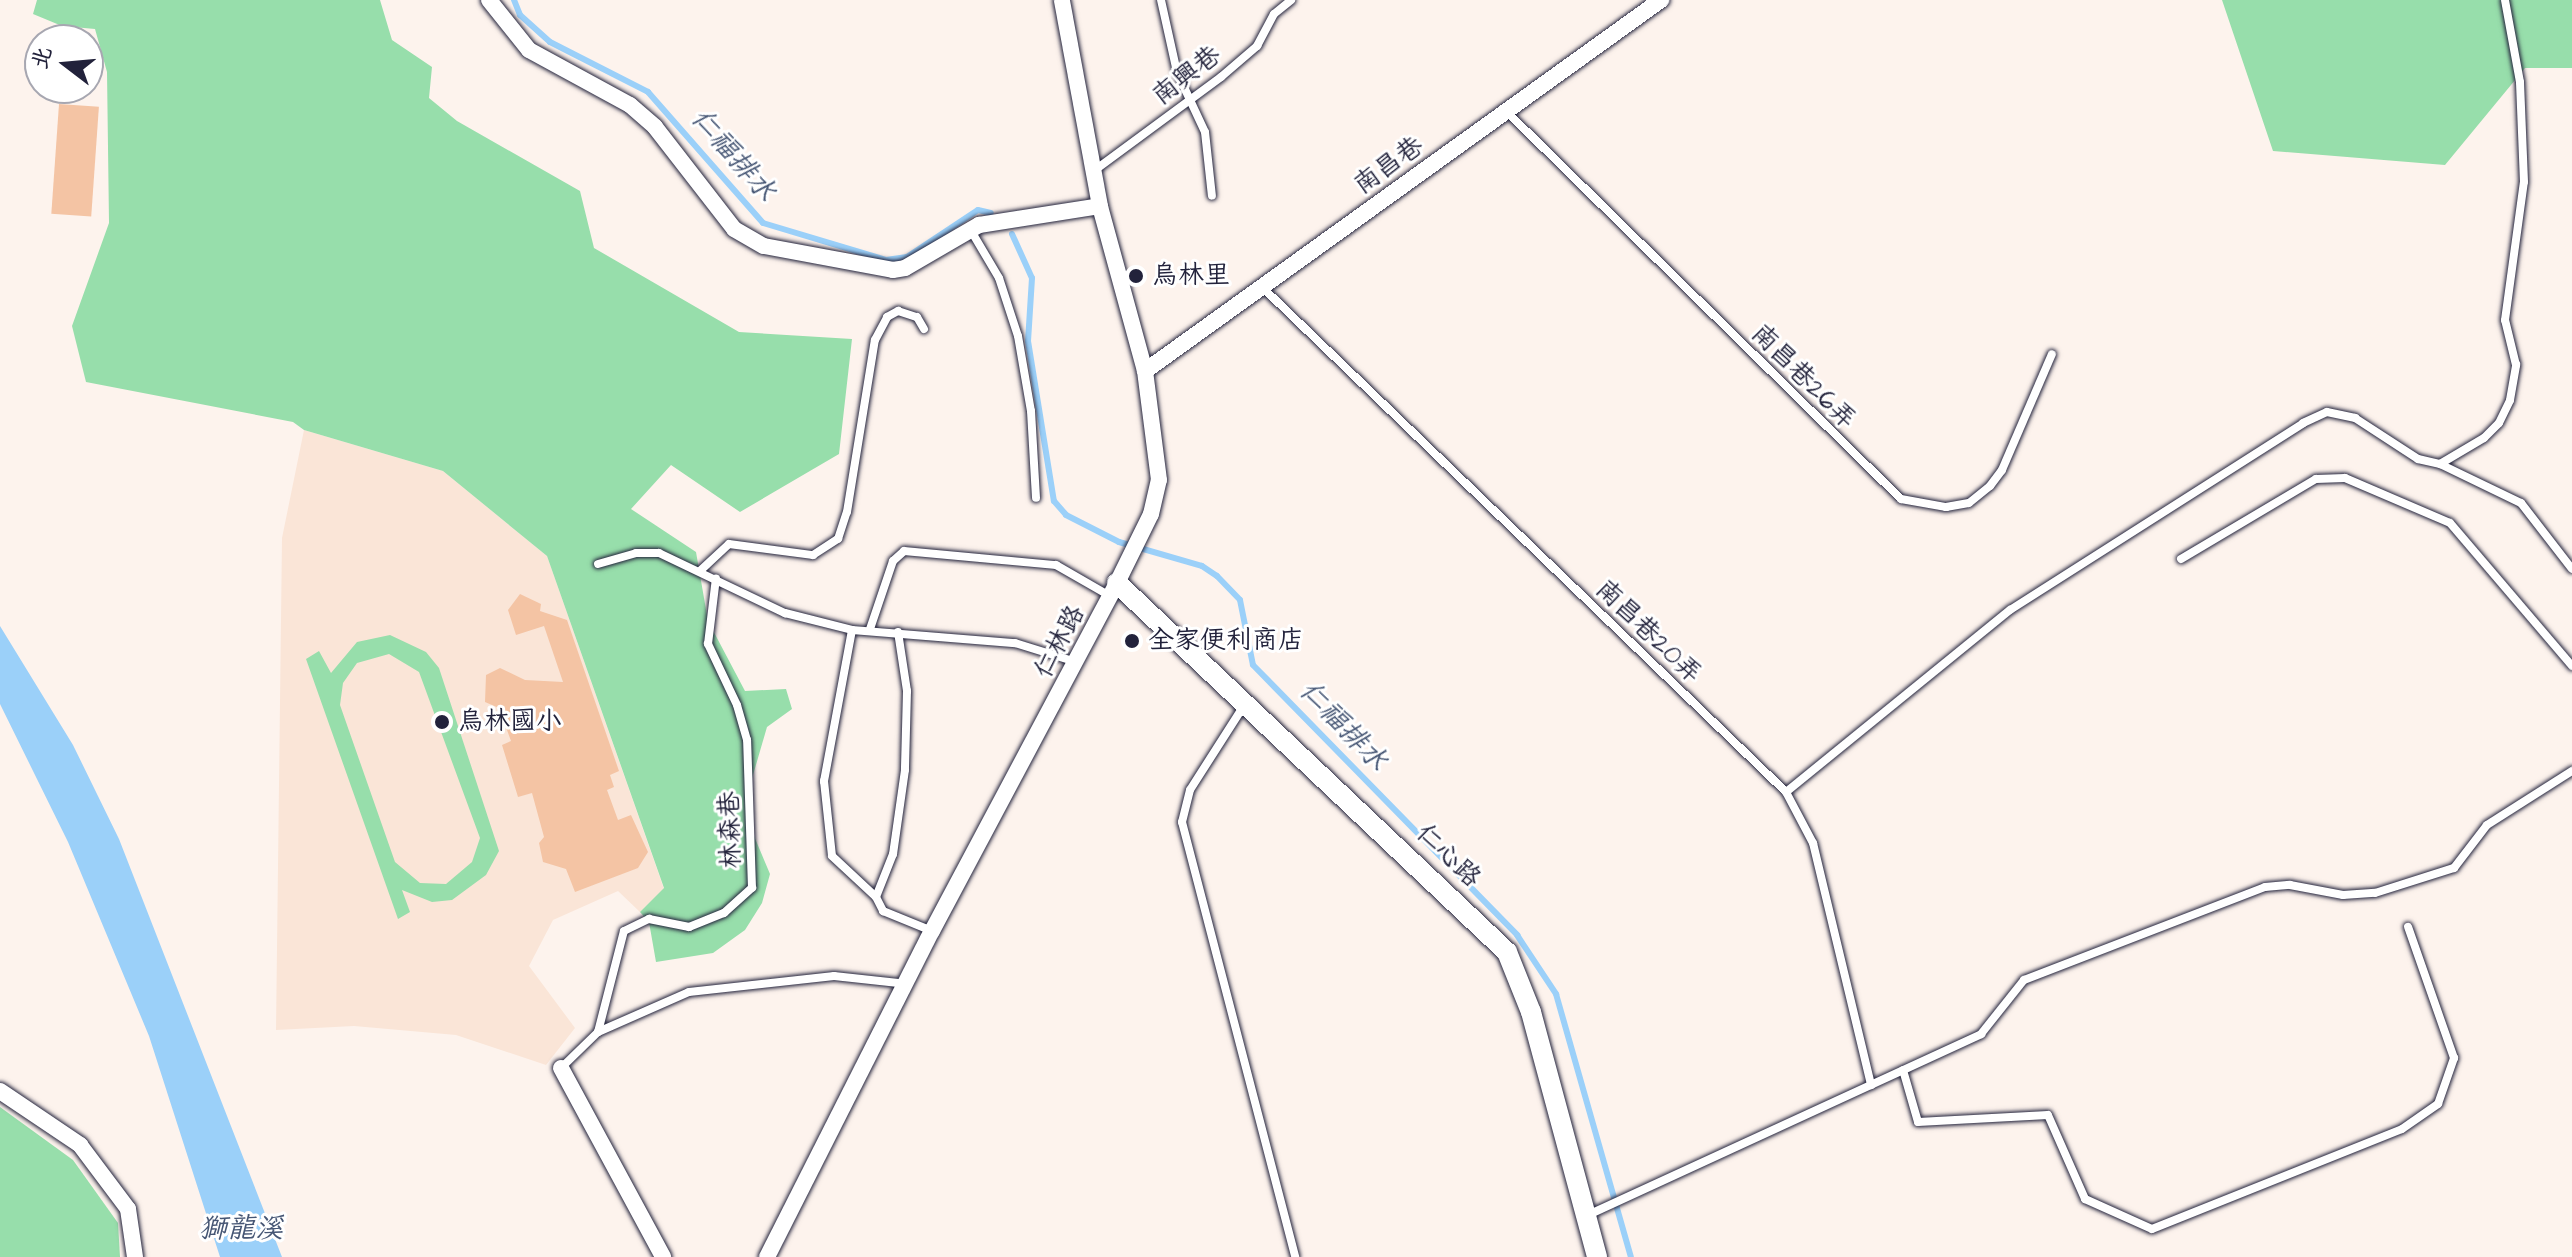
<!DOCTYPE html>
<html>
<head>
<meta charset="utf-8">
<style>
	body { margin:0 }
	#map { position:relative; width:2572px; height:1257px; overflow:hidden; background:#fdf3ed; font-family:"Architects Daughter","LXGW WenKai TC",sans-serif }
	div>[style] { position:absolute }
	.built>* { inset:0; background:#fae5d7 }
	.green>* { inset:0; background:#97deab }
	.water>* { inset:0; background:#9bd0f9 }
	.stream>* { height:6px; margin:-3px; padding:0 3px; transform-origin:3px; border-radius:3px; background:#9bd0f9 }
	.building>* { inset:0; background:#f4c4a4; transform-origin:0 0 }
	.roads { filter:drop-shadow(0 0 2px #22223b) drop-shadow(0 0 2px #22223b) }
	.service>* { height:8px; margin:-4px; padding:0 4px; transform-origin:4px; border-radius:4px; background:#fff }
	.minor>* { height:16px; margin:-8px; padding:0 8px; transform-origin:8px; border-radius:8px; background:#fff }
	.tertiary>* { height:20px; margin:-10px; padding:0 10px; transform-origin:10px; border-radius:10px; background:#fff }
	.dots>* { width:22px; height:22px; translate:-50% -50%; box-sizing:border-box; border:4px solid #fff; border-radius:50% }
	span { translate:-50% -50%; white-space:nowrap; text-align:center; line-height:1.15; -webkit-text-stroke:6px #fff; paint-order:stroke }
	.street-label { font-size:26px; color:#22223b }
	.poi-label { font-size:26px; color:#22223b }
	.left { translate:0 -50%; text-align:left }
	.water-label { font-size:28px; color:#465674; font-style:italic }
	.north { position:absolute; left:24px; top:24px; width:80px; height:80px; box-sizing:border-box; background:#fff; border:2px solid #a7a7b1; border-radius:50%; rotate:286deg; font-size:22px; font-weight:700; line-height:32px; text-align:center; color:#22223b }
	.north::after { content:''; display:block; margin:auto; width:28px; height:36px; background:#22223b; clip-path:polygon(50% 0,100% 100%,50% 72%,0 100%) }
</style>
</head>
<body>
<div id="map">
	<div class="built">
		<i style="clip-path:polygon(304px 430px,443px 471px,547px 556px,664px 889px,640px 912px,618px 891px,553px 920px,529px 966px,575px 1028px,546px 1065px,456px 1035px,354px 1026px,276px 1030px,282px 538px)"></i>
	</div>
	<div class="green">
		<i style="clip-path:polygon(37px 0,380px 0,392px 40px,432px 67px,429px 98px,457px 121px,580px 191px,594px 248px,739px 332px,852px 339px,839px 454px,740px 512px,671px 465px,631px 509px,696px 552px,708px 621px,745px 691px,786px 689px,792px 709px,767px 727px,751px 782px,749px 824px,770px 874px,762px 903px,745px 930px,713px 953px,656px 962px,649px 922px,640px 912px,664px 888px,547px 556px,443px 471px,304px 430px,293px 422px,86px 382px,72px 326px,109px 223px,107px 72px,95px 29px,62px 26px,33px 14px)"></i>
		<i style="clip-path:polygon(2222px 0,2572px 0,2572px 68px,2525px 68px,2445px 165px,2273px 151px)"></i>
		<i style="clip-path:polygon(evenodd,390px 635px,426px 652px,439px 668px,499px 851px,486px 875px,452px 900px,432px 902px,402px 890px,410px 912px,398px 919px,306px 659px,319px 651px,331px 673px,357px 642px,390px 635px,389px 654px,419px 672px,480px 838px,472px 862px,446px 884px,420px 883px,395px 862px,340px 705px,343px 683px,357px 663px,389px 654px)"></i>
		<i style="clip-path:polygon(0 1107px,73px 1160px,118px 1223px,120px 1257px,0 1257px)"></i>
	</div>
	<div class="water">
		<i style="clip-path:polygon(0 626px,73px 745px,119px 839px,282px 1257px,220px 1257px,149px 1036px,68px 842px,0 704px)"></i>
	</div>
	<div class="stream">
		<i style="left:514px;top:0;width:16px;rotate:68deg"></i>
		<i style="left:520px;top:15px;width:40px;rotate:42deg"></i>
		<i style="left:550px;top:42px;width:110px;rotate:27deg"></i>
		<i style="left:648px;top:92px;width:174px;rotate:48.7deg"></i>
		<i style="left:763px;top:223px;width:128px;rotate:16.7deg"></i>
		<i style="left:886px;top:260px;width:21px;rotate:-8deg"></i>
		<i style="left:907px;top:257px;width:85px;rotate:-33.5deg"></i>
		<i style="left:978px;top:210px;width:13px;rotate:13deg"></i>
		<i style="left:1012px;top:234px;width:48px;rotate:65.6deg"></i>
		<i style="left:1032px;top:278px;width:63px;rotate:93.6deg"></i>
		<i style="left:1028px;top:341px;width:162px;rotate:80.8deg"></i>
		<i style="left:1054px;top:501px;width:18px;rotate:49deg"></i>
		<i style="left:1066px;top:515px;width:59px;rotate:27deg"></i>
		<i style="left:1119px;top:542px;width:86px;rotate:16.1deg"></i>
		<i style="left:1202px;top:566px;width:18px;rotate:34deg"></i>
		<i style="left:1217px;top:576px;width:33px;rotate:46deg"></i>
		<i style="left:1240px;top:600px;width:66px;rotate:78.7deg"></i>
		<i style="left:1253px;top:665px;width:378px;rotate:45.6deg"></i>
		<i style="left:1517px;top:935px;width:71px;rotate:56.5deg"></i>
		<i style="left:1556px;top:994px;width:273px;rotate:74.1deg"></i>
	</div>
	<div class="building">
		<i style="left:59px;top:104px;width:40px;height:110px;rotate:4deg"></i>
		<i style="clip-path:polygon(520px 594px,541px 604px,540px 611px,567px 620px,619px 771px,610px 775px,614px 787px,607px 790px,618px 820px,631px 815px,648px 852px,638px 868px,575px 892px,566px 869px,543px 862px,539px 843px,544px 837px,532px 793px,518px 797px,502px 745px,511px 741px,499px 708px,485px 702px,486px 675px,500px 668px,525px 680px,563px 682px,544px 626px,516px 635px,508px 610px)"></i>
	</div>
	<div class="roads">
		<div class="service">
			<i style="left:1161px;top:0;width:74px;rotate:77.5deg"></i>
			<i style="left:1177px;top:72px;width:66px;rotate:65deg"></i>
			<i style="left:1205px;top:132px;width:64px;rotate:83.8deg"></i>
			<i style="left:1507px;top:112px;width:552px;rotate:44.49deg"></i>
			<i style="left:1901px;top:499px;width:46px;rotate:10.1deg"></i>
			<i style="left:1946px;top:507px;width:23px;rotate:-10deg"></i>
			<i style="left:1969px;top:503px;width:27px;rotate:-39deg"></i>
			<i style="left:1990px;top:486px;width:20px;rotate:-53deg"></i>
			<i style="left:2002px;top:470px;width:126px;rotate:-66.7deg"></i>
			<i style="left:1095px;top:170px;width:157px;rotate:-36.4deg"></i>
			<i style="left:1221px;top:77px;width:48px;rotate:-40.7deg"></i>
			<i style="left:1257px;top:46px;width:36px;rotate:-62deg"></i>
			<i style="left:1274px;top:14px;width:22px;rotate:-39deg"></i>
			<i style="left:970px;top:229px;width:57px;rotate:59.4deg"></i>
			<i style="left:999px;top:278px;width:61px;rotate:71.9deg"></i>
			<i style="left:1018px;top:336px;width:76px;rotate:80.2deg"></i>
			<i style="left:1031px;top:411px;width:87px;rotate:86.7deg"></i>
			<i style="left:1262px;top:287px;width:728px;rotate:43.94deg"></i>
			<i style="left:1786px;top:792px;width:58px;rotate:62.1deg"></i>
			<i style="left:1813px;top:843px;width:249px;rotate:76.5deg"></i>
			<i style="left:2440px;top:464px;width:90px;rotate:25.7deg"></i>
			<i style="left:2521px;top:503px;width:83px;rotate:52.3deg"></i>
			<i style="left:2181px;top:559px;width:157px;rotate:-30.7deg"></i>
			<i style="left:2316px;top:479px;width:29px;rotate:-2deg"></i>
			<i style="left:2345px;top:478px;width:114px;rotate:23.2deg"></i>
			<i style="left:2450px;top:523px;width:188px;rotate:49.5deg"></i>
			<i style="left:598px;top:564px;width:40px;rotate:-16deg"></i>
			<i style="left:636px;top:553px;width:23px"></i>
			<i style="left:659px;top:553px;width:140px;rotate:25.5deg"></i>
			<i style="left:785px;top:613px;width:69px;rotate:14.2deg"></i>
			<i style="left:852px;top:630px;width:164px;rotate:4.6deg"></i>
			<i style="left:1015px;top:643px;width:64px;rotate:17.3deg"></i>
			<i style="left:701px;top:570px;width:38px;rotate:-43deg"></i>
			<i style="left:729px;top:544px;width:85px;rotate:7.5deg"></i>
			<i style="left:813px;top:555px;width:30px;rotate:-33deg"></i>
			<i style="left:838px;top:539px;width:28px;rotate:-72deg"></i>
			<i style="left:847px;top:512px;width:174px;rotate:-80.8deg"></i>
			<i style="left:875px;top:340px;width:26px;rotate:-62deg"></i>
			<i style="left:887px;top:317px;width:13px;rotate:-29deg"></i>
			<i style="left:898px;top:311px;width:20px;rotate:18deg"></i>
			<i style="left:917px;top:317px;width:14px;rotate:60deg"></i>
			<i style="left:870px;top:629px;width:72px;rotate:-71.3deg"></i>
			<i style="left:893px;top:561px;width:15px;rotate:-42deg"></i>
			<i style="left:904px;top:551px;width:153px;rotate:5.3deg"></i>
			<i style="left:1056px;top:565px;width:62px;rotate:29.9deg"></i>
			<i style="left:852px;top:630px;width:154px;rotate:100.5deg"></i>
			<i style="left:824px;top:781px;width:75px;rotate:83.9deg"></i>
			<i style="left:832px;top:856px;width:60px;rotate:43deg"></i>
			<i style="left:898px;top:632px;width:60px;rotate:81.3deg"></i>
			<i style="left:907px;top:691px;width:79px;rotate:91.5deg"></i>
			<i style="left:905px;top:770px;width:85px;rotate:98.1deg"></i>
			<i style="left:893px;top:854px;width:46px;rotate:111.6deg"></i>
			<i style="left:876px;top:897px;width:16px;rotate:63deg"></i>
			<i style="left:883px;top:911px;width:53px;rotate:22.2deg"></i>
			<i style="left:1243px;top:707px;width:98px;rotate:122.6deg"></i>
			<i style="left:1190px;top:790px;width:33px;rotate:104deg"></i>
			<i style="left:1182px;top:822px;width:449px;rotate:75.4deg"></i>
			<i style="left:1786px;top:792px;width:289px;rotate:-39.1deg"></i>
			<i style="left:2010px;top:610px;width:348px;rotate:-32.5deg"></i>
			<i style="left:2303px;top:423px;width:26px;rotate:-25deg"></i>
			<i style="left:2327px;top:412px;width:29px;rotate:12deg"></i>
			<i style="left:2355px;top:418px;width:75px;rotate:33.1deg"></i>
			<i style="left:2418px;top:459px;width:23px;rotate:13deg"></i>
			<i style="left:2440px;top:464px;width:51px;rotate:-30.6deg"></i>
			<i style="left:2484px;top:438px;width:21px;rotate:-45deg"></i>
			<i style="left:2499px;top:423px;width:25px;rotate:-64deg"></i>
			<i style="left:2510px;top:400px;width:36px;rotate:-80deg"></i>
			<i style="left:2516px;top:365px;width:46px;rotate:-103.7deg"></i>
			<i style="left:2505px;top:320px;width:139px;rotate:-82.2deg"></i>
			<i style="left:2524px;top:182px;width:100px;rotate:-92.3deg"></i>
			<i style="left:2520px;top:82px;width:83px;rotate:-100.4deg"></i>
			<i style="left:598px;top:1032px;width:104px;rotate:-75.6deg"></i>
			<i style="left:624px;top:931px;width:28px;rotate:-26deg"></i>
			<i style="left:649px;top:919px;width:41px;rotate:11.3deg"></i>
			<i style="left:689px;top:927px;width:38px;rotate:-22deg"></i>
			<i style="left:724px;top:913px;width:38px;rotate:-42deg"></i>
			<i style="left:752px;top:888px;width:148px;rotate:-91.9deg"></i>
			<i style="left:747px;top:740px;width:36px;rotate:-106deg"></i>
			<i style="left:737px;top:705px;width:68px;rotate:-115.4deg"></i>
			<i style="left:708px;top:644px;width:66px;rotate:-83.1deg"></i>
			<i style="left:561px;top:1068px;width:52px;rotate:-44.2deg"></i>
			<i style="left:598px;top:1032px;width:99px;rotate:-23.7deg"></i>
			<i style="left:689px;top:992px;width:146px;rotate:-6.3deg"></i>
			<i style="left:834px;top:976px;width:74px;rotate:6.2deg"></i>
			<i style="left:1903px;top:1070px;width:54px;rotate:73.9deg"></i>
			<i style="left:1918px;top:1122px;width:130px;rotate:-3.1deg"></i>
			<i style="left:2048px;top:1115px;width:92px;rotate:66.2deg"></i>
			<i style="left:2085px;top:1199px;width:73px;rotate:24.1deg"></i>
			<i style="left:2152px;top:1229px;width:269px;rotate:-21.8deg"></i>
			<i style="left:2402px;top:1129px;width:44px;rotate:-34.8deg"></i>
			<i style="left:2438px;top:1104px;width:49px;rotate:-70.8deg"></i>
			<i style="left:2454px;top:1058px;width:139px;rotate:-109.3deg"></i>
			<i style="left:1588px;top:1215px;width:433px;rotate:-24.7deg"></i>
			<i style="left:1981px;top:1034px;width:69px;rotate:-51.5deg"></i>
			<i style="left:2024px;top:980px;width:258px;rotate:-21.1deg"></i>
			<i style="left:2265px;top:887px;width:25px;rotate:-5deg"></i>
			<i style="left:2290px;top:885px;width:54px;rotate:10.7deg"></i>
			<i style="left:2343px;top:895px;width:32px;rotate:-4deg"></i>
			<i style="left:2375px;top:893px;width:83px;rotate:-17.6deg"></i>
			<i style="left:2454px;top:868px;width:54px;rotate:-52.5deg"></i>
			<i style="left:2487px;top:825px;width:101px;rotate:-32.4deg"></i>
		</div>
		<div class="minor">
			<i style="left:489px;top:0;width:64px;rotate:51.3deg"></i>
			<i style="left:529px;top:50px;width:115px;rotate:28.6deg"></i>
			<i style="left:630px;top:105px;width:33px;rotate:41deg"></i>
			<i style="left:655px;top:127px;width:129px;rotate:52.2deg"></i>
			<i style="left:734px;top:229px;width:34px;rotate:30deg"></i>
			<i style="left:764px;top:246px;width:131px;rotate:10.5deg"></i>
			<i style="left:893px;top:270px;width:12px;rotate:-9deg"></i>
			<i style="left:905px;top:268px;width:86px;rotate:-30.2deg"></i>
			<i style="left:979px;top:225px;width:122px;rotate:-8.9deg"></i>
			<i style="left:1145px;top:371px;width:636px;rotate:-35.72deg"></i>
			<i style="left:561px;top:1068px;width:215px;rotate:61.6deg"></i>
			<i style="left:0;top:1091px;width:97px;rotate:34deg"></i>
			<i style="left:80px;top:1145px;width:80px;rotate:53.1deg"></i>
			<i style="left:128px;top:1209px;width:49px;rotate:81.7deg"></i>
			<i style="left:767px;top:1257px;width:365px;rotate:-63.2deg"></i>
			<i style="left:932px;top:931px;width:394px;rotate:-62deg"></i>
			<i style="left:1117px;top:583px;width:77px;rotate:-63.8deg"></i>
			<i style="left:1151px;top:514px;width:35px;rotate:-77deg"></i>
			<i style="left:1159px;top:480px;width:110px;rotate:-97.3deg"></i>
			<i style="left:1145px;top:371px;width:171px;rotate:-105.3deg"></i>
			<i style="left:1100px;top:206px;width:209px;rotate:-100.5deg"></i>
		</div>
		<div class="tertiary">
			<i style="left:1117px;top:583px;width:537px;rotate:43.42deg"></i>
			<i style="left:1507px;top:952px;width:65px;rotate:68.2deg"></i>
			<i style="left:1531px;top:1012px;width:254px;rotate:74.9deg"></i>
		</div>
	</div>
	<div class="dots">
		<i style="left:1136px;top:276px;background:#22223b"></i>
		<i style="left:1132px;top:641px;background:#22223b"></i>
		<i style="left:442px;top:722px;background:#22223b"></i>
	</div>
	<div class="street-label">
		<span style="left:1187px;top:76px;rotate:-38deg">南興巷</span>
		<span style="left:1389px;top:166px;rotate:-36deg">南昌巷</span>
		<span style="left:1803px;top:377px;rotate:45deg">南昌巷26弄</span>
		<span style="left:1648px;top:632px;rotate:44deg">南昌巷20弄</span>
		<span style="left:1060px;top:642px;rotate:-62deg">仁林路</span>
		<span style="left:731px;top:830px;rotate:-92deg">林森巷</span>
		<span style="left:1448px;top:856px;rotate:44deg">仁心路</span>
	</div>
	<div class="poi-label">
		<span class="left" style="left:1152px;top:276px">烏林里</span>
		<span class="left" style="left:1148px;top:641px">全家便利商店</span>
		<span class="left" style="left:458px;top:722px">烏林國小</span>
	</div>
	<div class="water-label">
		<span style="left:733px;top:155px;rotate:49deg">仁福排水</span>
		<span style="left:1343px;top:726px;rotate:46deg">仁福排水</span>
		<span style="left:241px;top:1229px">獅龍溪</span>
	</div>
	<div class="north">北</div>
</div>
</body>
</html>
